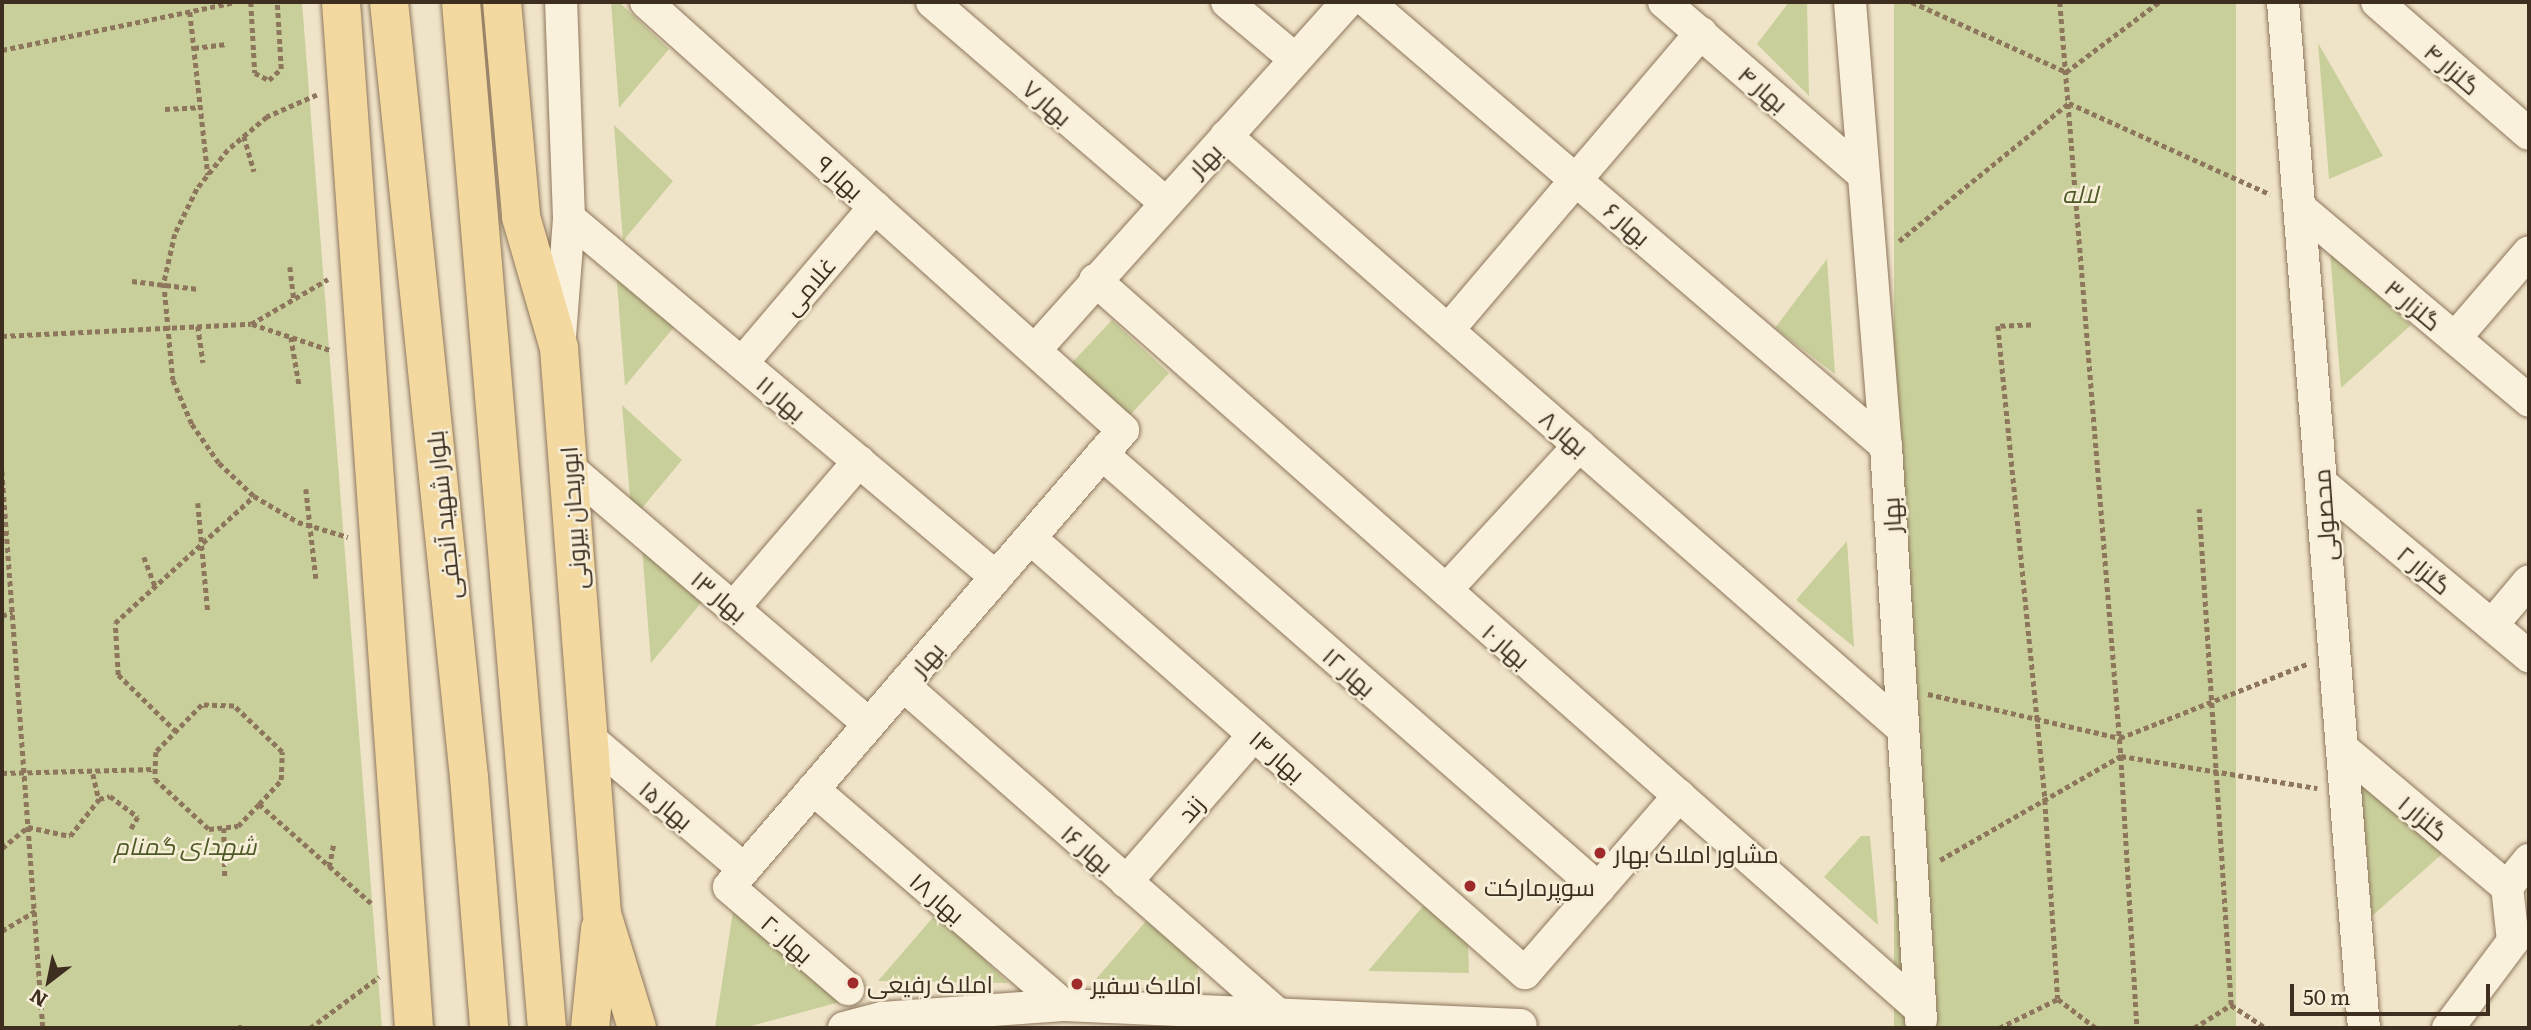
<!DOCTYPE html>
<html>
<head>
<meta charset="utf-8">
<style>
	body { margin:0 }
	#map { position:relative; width:2531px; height:1030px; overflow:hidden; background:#f0e4c8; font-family:Literata,Cairo,serif }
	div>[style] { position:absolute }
	.green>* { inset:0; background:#c9cf9b; transform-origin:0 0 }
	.path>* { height:4.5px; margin-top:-2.25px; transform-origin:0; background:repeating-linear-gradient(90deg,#8d765c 0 5px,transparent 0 8.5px) }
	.roads { filter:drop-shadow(0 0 2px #8d765c) drop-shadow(0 0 2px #8d765c) }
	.minor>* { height:32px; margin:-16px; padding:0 16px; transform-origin:16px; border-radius:16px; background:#faf1dc }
	.major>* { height:38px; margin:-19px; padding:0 19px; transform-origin:19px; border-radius:19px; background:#f3d9a0 }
	.dots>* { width:19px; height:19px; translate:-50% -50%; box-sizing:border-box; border:4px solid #f7eed8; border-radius:50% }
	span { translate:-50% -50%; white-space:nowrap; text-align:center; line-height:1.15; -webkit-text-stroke:5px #f7eed8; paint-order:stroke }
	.street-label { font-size:24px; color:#3d2e20 }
	.park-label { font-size:24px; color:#4d5a26; font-style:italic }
	.poi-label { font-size:24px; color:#3d2e20 }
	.left { translate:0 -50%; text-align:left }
	.frame { position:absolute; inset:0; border:4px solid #3d2e20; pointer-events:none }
	.north { position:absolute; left:14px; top:946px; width:70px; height:70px; -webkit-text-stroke:5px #f7eed8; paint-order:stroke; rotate:212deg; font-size:19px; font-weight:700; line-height:28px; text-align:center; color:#3d2e20 }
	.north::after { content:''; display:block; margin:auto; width:24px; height:32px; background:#3d2e20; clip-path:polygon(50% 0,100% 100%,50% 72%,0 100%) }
	.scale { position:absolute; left:2290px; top:984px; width:200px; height:32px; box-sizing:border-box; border:4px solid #3d2e20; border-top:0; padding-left:9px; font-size:21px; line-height:24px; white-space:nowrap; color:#3d2e20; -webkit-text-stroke:5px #f7eed8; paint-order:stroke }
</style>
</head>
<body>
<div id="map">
	<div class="green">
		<i style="clip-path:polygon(2px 2px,302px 2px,382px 1028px,2px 1028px)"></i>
		<i style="clip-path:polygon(611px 2px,619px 2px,669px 49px,619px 108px)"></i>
		<i style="clip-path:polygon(1789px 2px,1807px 2px,1809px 96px,1757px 44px)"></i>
		<i style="left:1894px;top:2px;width:342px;height:1030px"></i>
		<i style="clip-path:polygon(2318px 43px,2383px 156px,2329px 179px)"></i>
		<i style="clip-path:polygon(614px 125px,673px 181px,623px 241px)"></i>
		<i style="clip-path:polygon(2330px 252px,2411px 325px,2341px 388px)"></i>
		<i style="clip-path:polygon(1827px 259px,1835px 374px,1775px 328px)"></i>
		<i style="clip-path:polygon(616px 271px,675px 326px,625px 386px)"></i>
		<i style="left:1112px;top:320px;width:78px;height:61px;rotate:43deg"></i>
		<i style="clip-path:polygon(622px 405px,682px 460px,632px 520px)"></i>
		<i style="clip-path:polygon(1847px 541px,1854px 646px,1854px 647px,1796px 600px)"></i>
		<i style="clip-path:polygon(642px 548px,701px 603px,651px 663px)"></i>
		<i style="clip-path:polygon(2360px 781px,2442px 854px,2372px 916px)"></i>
		<i style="clip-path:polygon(1861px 836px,1870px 836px,1878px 925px,1824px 877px)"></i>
		<i style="clip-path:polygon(734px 905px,847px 1000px,744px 1028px,715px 1028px)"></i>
		<i style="clip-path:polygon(1424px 905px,1468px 944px,1469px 973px,1368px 971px)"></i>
		<i style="clip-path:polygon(1153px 913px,1197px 952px,1198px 981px,1096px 979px)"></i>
		<i style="clip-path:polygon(935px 915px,979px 954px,1008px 983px,878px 981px)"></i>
	</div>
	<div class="path">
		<i style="left:251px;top:2px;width:71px;rotate:86.8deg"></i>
		<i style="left:255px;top:73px;width:16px;rotate:27deg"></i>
		<i style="left:269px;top:80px;width:16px;rotate:-43deg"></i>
		<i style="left:281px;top:69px;width:67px;rotate:-93.4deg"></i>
		<i style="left:1912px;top:2px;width:169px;rotate:24.4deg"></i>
		<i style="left:2066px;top:72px;width:116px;rotate:-37deg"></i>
		<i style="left:2060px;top:2px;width:756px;rotate:85.37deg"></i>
		<i style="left:2121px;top:756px;width:272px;rotate:86.6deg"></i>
		<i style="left:190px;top:12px;width:164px;rotate:83.7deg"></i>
		<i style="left:194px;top:48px;width:33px;rotate:-7deg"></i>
		<i style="left:2px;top:50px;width:238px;rotate:-11.6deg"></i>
		<i style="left:317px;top:95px;width:55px;rotate:156.3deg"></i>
		<i style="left:267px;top:117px;width:51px;rotate:139.8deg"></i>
		<i style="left:228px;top:150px;width:50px;rotate:128.5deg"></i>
		<i style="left:197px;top:189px;width:50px;rotate:116.1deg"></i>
		<i style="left:175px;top:234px;width:50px;rotate:102.7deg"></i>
		<i style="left:164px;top:283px;width:97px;rotate:84.7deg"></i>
		<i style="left:173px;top:380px;width:48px;rotate:66.6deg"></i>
		<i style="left:192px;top:424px;width:47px;rotate:55.3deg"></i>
		<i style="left:219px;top:463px;width:48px;rotate:43.3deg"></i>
		<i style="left:254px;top:496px;width:51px;rotate:30.6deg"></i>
		<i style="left:298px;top:522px;width:52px;rotate:16.7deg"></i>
		<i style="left:165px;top:109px;width:35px;rotate:-3deg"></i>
		<i style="left:244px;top:136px;width:37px;rotate:74deg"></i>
		<i style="left:1899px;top:241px;width:219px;rotate:-39.1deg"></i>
		<i style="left:2069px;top:103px;width:221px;rotate:24.4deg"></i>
		<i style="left:290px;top:267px;width:32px;rotate:83deg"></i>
		<i style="left:132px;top:281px;width:67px;rotate:6.8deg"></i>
		<i style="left:252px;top:324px;width:85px;rotate:18.4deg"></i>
		<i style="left:2031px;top:325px;width:33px;rotate:178deg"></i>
		<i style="left:1998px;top:326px;width:476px;rotate:84.3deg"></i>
		<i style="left:2045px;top:800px;width:199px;rotate:86.3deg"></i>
		<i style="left:2058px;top:999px;width:48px;rotate:37.3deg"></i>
		<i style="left:198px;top:326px;width:37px;rotate:82deg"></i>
		<i style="left:2px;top:336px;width:249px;rotate:-2.8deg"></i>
		<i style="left:251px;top:324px;width:89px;rotate:-30.3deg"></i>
		<i style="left:291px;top:337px;width:48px;rotate:80.3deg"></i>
		<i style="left:2px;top:471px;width:559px;rotate:85.79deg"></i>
		<i style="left:306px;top:489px;width:90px;rotate:83.6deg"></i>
		<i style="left:198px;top:503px;width:109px;rotate:84.8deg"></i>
		<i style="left:144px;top:557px;width:31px;rotate:69deg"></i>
		<i style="left:2px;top:616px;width:11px;rotate:-22deg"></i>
		<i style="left:1928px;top:694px;width:197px;rotate:12.9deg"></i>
		<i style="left:2120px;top:738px;width:201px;rotate:-21.6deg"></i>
		<i style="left:176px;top:732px;width:81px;rotate:-135.5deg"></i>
		<i style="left:118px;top:675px;width:52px;rotate:-93.3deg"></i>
		<i style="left:115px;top:623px;width:188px;rotate:-42.4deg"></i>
		<i style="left:2px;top:773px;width:153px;rotate:-1.5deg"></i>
		<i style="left:93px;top:774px;width:26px;rotate:77deg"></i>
		<i style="left:99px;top:799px;width:11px;rotate:-15deg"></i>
		<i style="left:110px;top:796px;width:35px;rotate:37deg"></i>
		<i style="left:138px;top:817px;width:16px;rotate:120deg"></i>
		<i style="left:259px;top:804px;width:33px;rotate:-47deg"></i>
		<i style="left:281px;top:780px;width:28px;rotate:-88deg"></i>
		<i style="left:282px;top:752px;width:66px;rotate:-136.2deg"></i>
		<i style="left:234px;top:706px;width:32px;rotate:-178deg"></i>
		<i style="left:202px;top:705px;width:66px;rotate:134.4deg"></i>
		<i style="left:156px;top:752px;width:27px;rotate:92deg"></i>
		<i style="left:155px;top:779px;width:74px;rotate:42.8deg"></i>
		<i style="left:209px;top:829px;width:29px;rotate:-6deg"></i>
		<i style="left:238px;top:826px;width:30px;rotate:-46deg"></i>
		<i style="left:259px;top:804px;width:151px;rotate:41.5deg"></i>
		<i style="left:224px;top:828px;width:50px;rotate:88.9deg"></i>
		<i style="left:2px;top:848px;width:33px;rotate:-39deg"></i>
		<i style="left:28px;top:827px;width:43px;rotate:12.1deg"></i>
		<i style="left:70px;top:836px;width:47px;rotate:-51.9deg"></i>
		<i style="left:1940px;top:860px;width:209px;rotate:-29.9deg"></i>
		<i style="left:2121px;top:756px;width:199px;rotate:9.3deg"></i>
		<i style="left:329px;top:867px;width:25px;rotate:-79deg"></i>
		<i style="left:2px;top:931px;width:39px;rotate:-31deg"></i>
		<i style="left:2231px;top:1005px;width:42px;rotate:33.3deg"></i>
		<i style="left:239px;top:1025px;width:3px;rotate:72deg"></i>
		<i style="left:310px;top:1028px;width:86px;rotate:-36.5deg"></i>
		<i style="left:1999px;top:1028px;width:66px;rotate:-26.2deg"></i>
		<i style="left:2194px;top:1028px;width:44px;rotate:-31.9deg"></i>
		<i style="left:2231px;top:1005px;width:497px;rotate:-93.7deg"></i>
	</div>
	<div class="roads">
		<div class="minor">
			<i style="left:646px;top:2px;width:641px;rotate:41.9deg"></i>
			<i style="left:1123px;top:430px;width:603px;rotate:130.77deg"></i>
			<i style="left:729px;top:887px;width:157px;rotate:40.6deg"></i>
			<i style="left:932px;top:2px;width:305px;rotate:40.7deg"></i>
			<i style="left:1227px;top:2px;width:89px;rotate:40deg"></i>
			<i style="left:1368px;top:2px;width:682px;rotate:40.6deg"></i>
			<i style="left:1664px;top:2px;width:264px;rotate:40.9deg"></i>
			<i style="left:1850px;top:2px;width:445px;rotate:85.4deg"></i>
			<i style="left:1886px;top:446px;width:575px;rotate:86.51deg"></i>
			<i style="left:2283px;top:2px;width:1029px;rotate:85.49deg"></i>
			<i style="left:2377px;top:2px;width:201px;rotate:41deg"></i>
			<i style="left:1226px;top:136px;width:900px;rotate:41.22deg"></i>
			<i style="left:2299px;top:207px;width:301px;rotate:40.1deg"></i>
			<i style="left:569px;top:218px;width:558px;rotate:40.06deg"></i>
			<i style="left:1095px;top:280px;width:1101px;rotate:41.46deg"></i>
			<i style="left:1449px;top:329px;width:389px;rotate:-49.6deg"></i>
			<i style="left:560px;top:336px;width:118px;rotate:-85.6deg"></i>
			<i style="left:569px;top:218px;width:216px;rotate:-92.1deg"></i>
			<i style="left:2455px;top:338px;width:113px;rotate:-49.3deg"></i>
			<i style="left:1035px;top:350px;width:467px;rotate:-48.1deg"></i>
			<i style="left:742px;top:363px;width:205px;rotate:-49.6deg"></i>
			<i style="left:1102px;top:454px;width:660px;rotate:41.19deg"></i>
			<i style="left:568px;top:467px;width:396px;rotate:40.5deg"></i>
			<i style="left:2321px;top:483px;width:271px;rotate:39.8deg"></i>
			<i style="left:1030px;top:538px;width:659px;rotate:41.31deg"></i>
			<i style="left:1446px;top:590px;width:197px;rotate:-47.3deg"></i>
			<i style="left:734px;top:607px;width:192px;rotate:-49.4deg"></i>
			<i style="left:2492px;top:625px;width:57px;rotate:-49.9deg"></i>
			<i style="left:903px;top:685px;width:494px;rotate:41.3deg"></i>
			<i style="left:589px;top:738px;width:203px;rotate:40.2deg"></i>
			<i style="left:2342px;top:748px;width:216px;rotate:40.1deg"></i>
			<i style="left:813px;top:789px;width:330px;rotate:40.8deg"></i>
			<i style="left:1126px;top:882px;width:195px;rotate:-49deg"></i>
			<i style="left:1525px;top:973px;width:235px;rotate:-49deg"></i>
			<i style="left:844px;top:1028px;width:39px;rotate:-15deg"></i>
			<i style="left:882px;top:1018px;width:181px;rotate:-4.1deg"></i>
			<i style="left:1063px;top:1005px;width:458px;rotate:2.5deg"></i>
			<i style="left:2448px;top:1028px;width:109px;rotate:-53.2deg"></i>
			<i style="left:2513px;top:941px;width:54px;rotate:-96.3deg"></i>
			<i style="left:2507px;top:887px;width:35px;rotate:-51deg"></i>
		</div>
		<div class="major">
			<i style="left:341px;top:2px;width:1029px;rotate:85.93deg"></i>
			<i style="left:389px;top:2px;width:779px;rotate:84.11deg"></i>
			<i style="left:469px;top:777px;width:252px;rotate:85.4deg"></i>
			<i style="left:461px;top:2px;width:1030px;rotate:85.21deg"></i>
			<i style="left:502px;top:2px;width:216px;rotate:84.9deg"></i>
			<i style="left:521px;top:217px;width:136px;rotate:73.8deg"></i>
			<i style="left:559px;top:348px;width:568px;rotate:85.66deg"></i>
			<i style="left:602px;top:914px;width:119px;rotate:72.9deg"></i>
			<i style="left:590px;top:1028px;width:100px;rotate:-84.2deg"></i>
		</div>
	</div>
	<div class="dots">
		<i style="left:1600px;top:853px;background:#9e2a2b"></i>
		<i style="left:1470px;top:886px;background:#9e2a2b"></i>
		<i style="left:853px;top:983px;background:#9e2a2b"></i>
		<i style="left:1077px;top:984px;background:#9e2a2b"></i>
	</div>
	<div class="street-label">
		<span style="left:2453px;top:68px;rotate:41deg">گلزار ۴</span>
		<span style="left:1764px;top:88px;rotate:41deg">بهار ۴</span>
		<span style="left:1048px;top:102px;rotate:41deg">بهار ۷</span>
		<span style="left:1204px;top:159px;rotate:-46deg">بهار</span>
		<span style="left:841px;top:176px;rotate:42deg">بهار ۹</span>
		<span style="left:1628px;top:223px;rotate:41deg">بهار ۶</span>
		<span style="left:808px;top:285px;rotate:-50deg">غلامی</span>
		<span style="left:2414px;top:304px;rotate:40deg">گلزار ۳</span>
		<span style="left:782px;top:397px;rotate:40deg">بهار ۱۱</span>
		<span style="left:1565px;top:432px;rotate:41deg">بهار ۸</span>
		<span style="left:442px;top:515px;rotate:-96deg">بلوار شهید آنجفی</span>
		<span style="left:1890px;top:515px;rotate:-93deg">بهار</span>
		<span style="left:2323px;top:515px;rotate:-94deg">محصولی</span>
		<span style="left:572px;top:518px;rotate:-94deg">ابوریحان بیرونی</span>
		<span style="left:2425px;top:569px;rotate:40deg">گلزار ۲</span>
		<span style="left:720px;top:595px;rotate:40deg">بهار ۱۳</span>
		<span style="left:1507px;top:645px;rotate:41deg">بهار ۱۰</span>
		<span style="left:926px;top:658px;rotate:-49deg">بهار</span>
		<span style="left:1350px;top:671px;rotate:41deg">بهار ۱۲</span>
		<span style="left:1278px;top:755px;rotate:41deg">بهار ۱۴</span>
		<span style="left:667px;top:804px;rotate:40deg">بهار ۱۵</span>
		<span style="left:1190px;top:808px;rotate:-49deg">زند</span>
		<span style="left:2424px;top:817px;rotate:40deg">گلزار ۱</span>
		<span style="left:1088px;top:848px;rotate:41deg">بهار ۱۶</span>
		<span style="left:938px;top:897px;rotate:41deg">بهار ۱۸</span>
		<span style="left:788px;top:938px;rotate:41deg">بهار ۲۰</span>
	</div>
	<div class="park-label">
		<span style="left:2080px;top:193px">لاله</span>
		<span style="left:185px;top:845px">شهدای گمنام</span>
	</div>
	<div class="poi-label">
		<span class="left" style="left:1614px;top:853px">مشاور املاک بهار</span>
		<span class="left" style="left:1484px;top:886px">سوپرمارکت</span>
		<span class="left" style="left:867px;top:983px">املاک رفیعی</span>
		<span class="left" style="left:1091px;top:984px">املاک سفیر</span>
	</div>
	<div class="frame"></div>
	<div class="north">N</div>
	<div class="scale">50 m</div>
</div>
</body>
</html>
